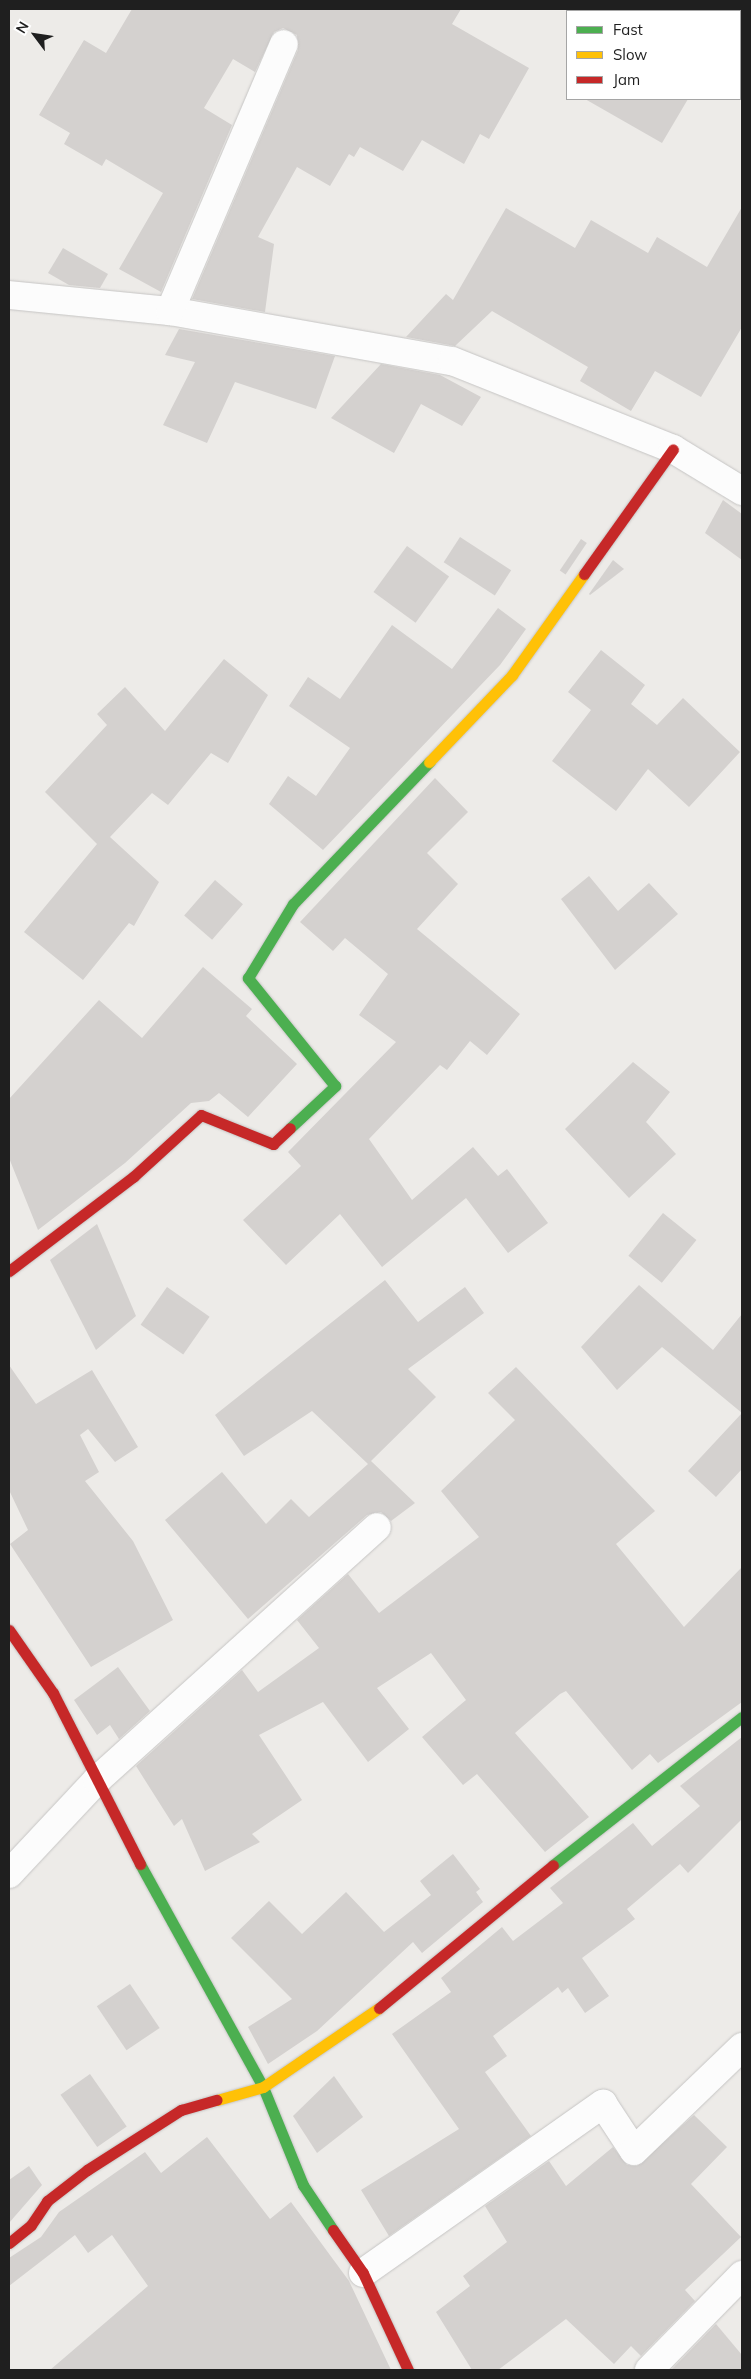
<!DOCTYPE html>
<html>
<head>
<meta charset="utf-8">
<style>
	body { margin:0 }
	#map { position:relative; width:751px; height:2379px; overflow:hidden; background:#edebe8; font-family:Mulish,sans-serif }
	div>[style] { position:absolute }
	.building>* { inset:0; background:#d4d1cf; transform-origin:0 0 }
	.roads { filter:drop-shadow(0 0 1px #c6c5c4) drop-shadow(0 0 1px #c6c5c4) }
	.street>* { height:28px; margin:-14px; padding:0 14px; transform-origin:14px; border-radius:14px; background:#fcfcfc }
	.fast>* { height:11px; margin:-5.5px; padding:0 5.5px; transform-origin:5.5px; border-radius:5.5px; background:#4caf50 }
	.slow>* { height:11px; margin:-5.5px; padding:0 5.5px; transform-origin:5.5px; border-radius:5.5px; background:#ffc107 }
	.jam>* { height:11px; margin:-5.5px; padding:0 5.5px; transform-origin:5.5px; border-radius:5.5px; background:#c62828 }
	span { translate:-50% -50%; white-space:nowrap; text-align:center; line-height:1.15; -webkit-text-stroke:4px #fff; paint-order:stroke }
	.frame { position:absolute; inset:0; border:10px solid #1f1f1f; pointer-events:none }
	.legend { position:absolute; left:566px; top:10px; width:175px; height:90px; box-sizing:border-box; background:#fff; border:1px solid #a5a5a5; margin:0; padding:6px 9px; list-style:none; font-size:15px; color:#1f1f1f }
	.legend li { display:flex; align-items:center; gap:10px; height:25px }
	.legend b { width:25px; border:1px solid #a5a5a5 }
	.north { position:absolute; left:10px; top:10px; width:50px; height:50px; -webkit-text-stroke:4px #fff; paint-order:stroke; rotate:301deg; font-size:14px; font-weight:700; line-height:20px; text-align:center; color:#1f1f1f }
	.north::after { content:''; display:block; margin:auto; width:18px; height:22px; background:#1f1f1f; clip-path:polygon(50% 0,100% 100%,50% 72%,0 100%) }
</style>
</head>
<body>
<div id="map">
	<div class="building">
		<i style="clip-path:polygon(132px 9px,461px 9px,452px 24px,529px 68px,489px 139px,480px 134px,464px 164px,422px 140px,403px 171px,360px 147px,354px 157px,349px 154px,330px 186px,297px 167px,258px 237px,274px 244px,265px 312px,192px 299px,298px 50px,297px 35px,283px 28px,274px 32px,255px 72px,233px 59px,204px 108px,232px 125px,161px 292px,119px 269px,163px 193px,106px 159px,102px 166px,64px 144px,70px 133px,39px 115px,84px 40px,106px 53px)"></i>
		<i style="clip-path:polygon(585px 99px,688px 99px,662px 143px)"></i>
		<i style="clip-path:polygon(742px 207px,742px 327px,701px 397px,655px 371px,631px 411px,580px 381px,588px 367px,492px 311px,455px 346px,406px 337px,446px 294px,453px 300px,506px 208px,575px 248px,591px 220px,648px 253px,657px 237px,707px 267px)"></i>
		<i style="clip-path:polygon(63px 248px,108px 274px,100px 288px,69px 285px,48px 273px)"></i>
		<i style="clip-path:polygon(179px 329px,335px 356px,316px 409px,235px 382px,207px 443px,163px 425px,195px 362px,165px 355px)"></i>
		<i style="clip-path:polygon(381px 364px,440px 375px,481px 397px,462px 426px,421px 404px,394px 453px,331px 418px)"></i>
		<i style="clip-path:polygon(723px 500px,742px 514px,742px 560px,705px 533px)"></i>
		<i style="left:460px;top:537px;width:61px;height:30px;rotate:33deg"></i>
		<i style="left:581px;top:539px;width:7px;height:38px;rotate:34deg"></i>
		<i style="left:407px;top:546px;width:52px;height:57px;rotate:36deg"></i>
		<i style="clip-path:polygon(613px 560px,624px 569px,590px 595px,589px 594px)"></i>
		<i style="clip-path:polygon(498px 608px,526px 629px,500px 665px,323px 850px,269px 804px,288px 776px,316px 796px,350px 748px,289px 706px,308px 677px,340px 699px,392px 625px,452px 669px)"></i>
		<i style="clip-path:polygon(601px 650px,645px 685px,631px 704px,657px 725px,683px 698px,740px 752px,689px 807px,648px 769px,616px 811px,552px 761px,591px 710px,568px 692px)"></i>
		<i style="clip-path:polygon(224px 659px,268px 695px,228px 763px,211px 753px,168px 805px,152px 793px,110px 837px,159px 882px,134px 926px,129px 923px,83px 980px,24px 932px,97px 844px,45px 792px,107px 725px,97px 714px,125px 687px,165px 731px)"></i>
		<i style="clip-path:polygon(435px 778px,468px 812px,427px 853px,458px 884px,417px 929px,520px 1014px,487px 1055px,470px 1041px,447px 1070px,440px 1065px,369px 1139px,412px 1200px,473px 1147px,498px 1176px,507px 1169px,548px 1223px,508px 1253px,466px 1198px,382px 1267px,340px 1214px,286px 1265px,243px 1220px,301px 1166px,288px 1152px,396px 1042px,359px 1015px,388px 974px,345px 938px,333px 951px,300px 922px)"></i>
		<i style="clip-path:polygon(589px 876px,618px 911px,649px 883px,678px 914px,615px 970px,561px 899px)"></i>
		<i style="left:215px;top:880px;width:37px;height:47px;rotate:41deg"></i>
		<i style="clip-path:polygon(203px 967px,252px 1009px,246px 1016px,297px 1064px,248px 1117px,219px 1093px,209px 1101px,191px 1103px,125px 1163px,38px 1230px,9px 1158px,9px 1099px,99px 1000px,142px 1038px)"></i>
		<i style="clip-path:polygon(633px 1062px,670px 1092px,646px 1122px,676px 1154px,629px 1198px,565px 1129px)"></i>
		<i style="left:663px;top:1213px;width:43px;height:55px;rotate:39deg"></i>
		<i style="clip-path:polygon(97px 1224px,136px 1316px,96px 1350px,50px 1260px)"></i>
		<i style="clip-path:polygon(385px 1280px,418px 1322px,465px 1287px,484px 1313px,408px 1369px,436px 1397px,371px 1461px,415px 1503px,391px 1521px,381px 1512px,367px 1515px,248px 1619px,165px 1520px,222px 1472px,266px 1524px,291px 1499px,309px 1517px,368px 1464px,312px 1411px,244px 1456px,215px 1415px)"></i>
		<i style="clip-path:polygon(639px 1285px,713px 1350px,742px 1314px,742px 1469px,716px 1497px,688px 1471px,742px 1413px,662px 1347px,617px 1390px,581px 1347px)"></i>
		<i style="left:167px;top:1287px;width:52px;height:46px;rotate:35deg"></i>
		<i style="clip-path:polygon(9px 1365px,36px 1404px,92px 1370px,138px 1447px,115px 1462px,88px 1429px,80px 1435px,99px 1472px,85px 1481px,133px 1541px,173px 1620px,91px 1667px,10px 1544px,28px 1530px,9px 1490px)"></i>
		<i style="clip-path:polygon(516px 1367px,655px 1511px,616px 1544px,684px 1627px,742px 1567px,742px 1702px,658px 1763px,650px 1754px,632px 1770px,566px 1691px,560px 1694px,515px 1733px,589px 1817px,545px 1852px,477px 1774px,463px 1785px,422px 1737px,466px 1700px,431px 1653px,377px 1688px,409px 1729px,368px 1762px,323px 1702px,259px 1735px,302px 1800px,252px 1834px,260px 1842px,205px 1871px,182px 1819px,174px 1826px,136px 1766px,242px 1670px,258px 1692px,319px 1648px,297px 1620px,348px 1574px,379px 1613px,479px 1537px,441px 1491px,515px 1420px,488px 1393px)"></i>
		<i style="clip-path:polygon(118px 1667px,150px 1711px,119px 1739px,110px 1725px,97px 1735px,74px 1700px)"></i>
		<i style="clip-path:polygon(742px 1737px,742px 1819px,688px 1873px,680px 1864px,627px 1909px,635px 1919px,582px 1958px,609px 1996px,585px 2013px,568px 1988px,562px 1993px,558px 1987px,493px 2036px,507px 2056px,485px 2072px,531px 2136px,389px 2236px,361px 2190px,459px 2129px,392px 2034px,451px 1992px,441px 1978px,502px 1927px,513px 1941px,563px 1903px,550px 1888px,633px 1823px,652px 1846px,700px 1806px,680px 1786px)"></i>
		<i style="clip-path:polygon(453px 1854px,480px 1889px,476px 1892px,483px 1902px,422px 1953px,413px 1942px,317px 2031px,268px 2064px,248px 2027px,292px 1999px,231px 1938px,269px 1901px,302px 1934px,346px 1892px,384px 1932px,431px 1895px,420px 1881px)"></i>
		<i style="left:130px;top:1984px;width:53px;height:40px;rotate:56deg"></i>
		<i style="left:90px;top:2074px;width:64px;height:36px;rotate:55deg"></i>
		<i style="clip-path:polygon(334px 2076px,363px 2117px,317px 2153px,293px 2116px)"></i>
		<i style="clip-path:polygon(694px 2115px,727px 2147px,691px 2184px,741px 2237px,685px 2290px,695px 2301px,641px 2356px,631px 2346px,614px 2364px,566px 2319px,498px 2370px,472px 2370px,436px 2312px,470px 2286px,463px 2276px,507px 2242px,485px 2206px,549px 2161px,566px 2186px,613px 2147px,627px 2165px,637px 2166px)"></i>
		<i style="clip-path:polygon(207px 2137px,270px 2219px,291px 2202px,349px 2281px,391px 2370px,50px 2370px,148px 2286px,112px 2235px,88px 2253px,75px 2235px,9px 2286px,9px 2258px,41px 2237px,59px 2212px,145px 2152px,161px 2173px)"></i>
		<i style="clip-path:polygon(29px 2166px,42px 2185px,9px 2223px,9px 2180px)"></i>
		<i style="clip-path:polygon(716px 2324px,742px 2355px,742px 2370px,671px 2370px)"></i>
	</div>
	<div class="roads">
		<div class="street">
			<i style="left:9px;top:295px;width:162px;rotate:5.7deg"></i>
			<i style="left:170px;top:311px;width:286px;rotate:10.1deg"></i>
			<i style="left:452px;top:361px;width:238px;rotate:21.7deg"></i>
			<i style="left:673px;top:449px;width:81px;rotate:31.3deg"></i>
			<i style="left:170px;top:311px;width:290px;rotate:-66.9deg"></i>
			<i style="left:9px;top:1874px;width:129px;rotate:-46.9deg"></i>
			<i style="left:97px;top:1780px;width:377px;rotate:-42.1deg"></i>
			<i style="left:363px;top:2273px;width:294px;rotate:-35.2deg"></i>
			<i style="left:603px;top:2104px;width:56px;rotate:56.6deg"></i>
			<i style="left:634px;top:2151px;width:150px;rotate:-43.9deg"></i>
			<i style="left:649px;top:2370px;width:133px;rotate:-45.6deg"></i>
		</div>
		<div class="fast">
			<i style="left:290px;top:1128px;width:62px;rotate:-43deg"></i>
			<i style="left:335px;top:1086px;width:139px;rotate:-128.9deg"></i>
			<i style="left:248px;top:978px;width:87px;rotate:-58.7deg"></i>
			<i style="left:293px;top:904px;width:197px;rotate:-46.2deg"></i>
			<i style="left:140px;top:1864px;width:255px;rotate:61.1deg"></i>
			<i style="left:263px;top:2087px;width:106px;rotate:67.8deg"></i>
			<i style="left:303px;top:2185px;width:54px;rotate:56.3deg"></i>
			<i style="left:553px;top:1865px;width:240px;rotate:-38.1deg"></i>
		</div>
		<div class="slow">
			<i style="left:429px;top:762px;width:120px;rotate:-46.3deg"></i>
			<i style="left:512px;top:675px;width:124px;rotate:-54.5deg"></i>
			<i style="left:217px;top:2100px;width:48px;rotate:-15.8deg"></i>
			<i style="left:263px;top:2087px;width:140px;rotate:-34.3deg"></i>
		</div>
		<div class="jam">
			<i style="left:584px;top:574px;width:153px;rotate:-54.5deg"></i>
			<i style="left:9px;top:1271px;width:156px;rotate:-37.2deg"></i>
			<i style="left:133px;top:1177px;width:92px;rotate:-42.4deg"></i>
			<i style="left:201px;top:1115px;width:78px;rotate:21.9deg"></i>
			<i style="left:273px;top:1144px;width:23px;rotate:-43deg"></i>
			<i style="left:9px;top:1630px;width:77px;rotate:55.1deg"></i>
			<i style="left:53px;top:1693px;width:192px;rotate:63deg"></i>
			<i style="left:379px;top:2008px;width:225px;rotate:-39.4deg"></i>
			<i style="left:333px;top:2230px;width:52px;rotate:55.1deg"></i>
			<i style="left:363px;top:2273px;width:107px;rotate:65.1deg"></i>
			<i style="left:9px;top:2243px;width:28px;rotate:-39deg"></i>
			<i style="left:31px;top:2225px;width:29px;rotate:-56deg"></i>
			<i style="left:47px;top:2201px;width:51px;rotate:-37.8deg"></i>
			<i style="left:87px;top:2170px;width:112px;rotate:-32.6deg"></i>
			<i style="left:181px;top:2110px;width:37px;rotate:-16deg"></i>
		</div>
	</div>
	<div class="frame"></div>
	<ul class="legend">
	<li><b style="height:6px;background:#4caf50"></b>Fast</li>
	<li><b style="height:6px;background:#ffc107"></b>Slow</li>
	<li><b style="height:6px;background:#c62828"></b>Jam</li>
	</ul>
	<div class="north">N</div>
</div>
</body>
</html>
